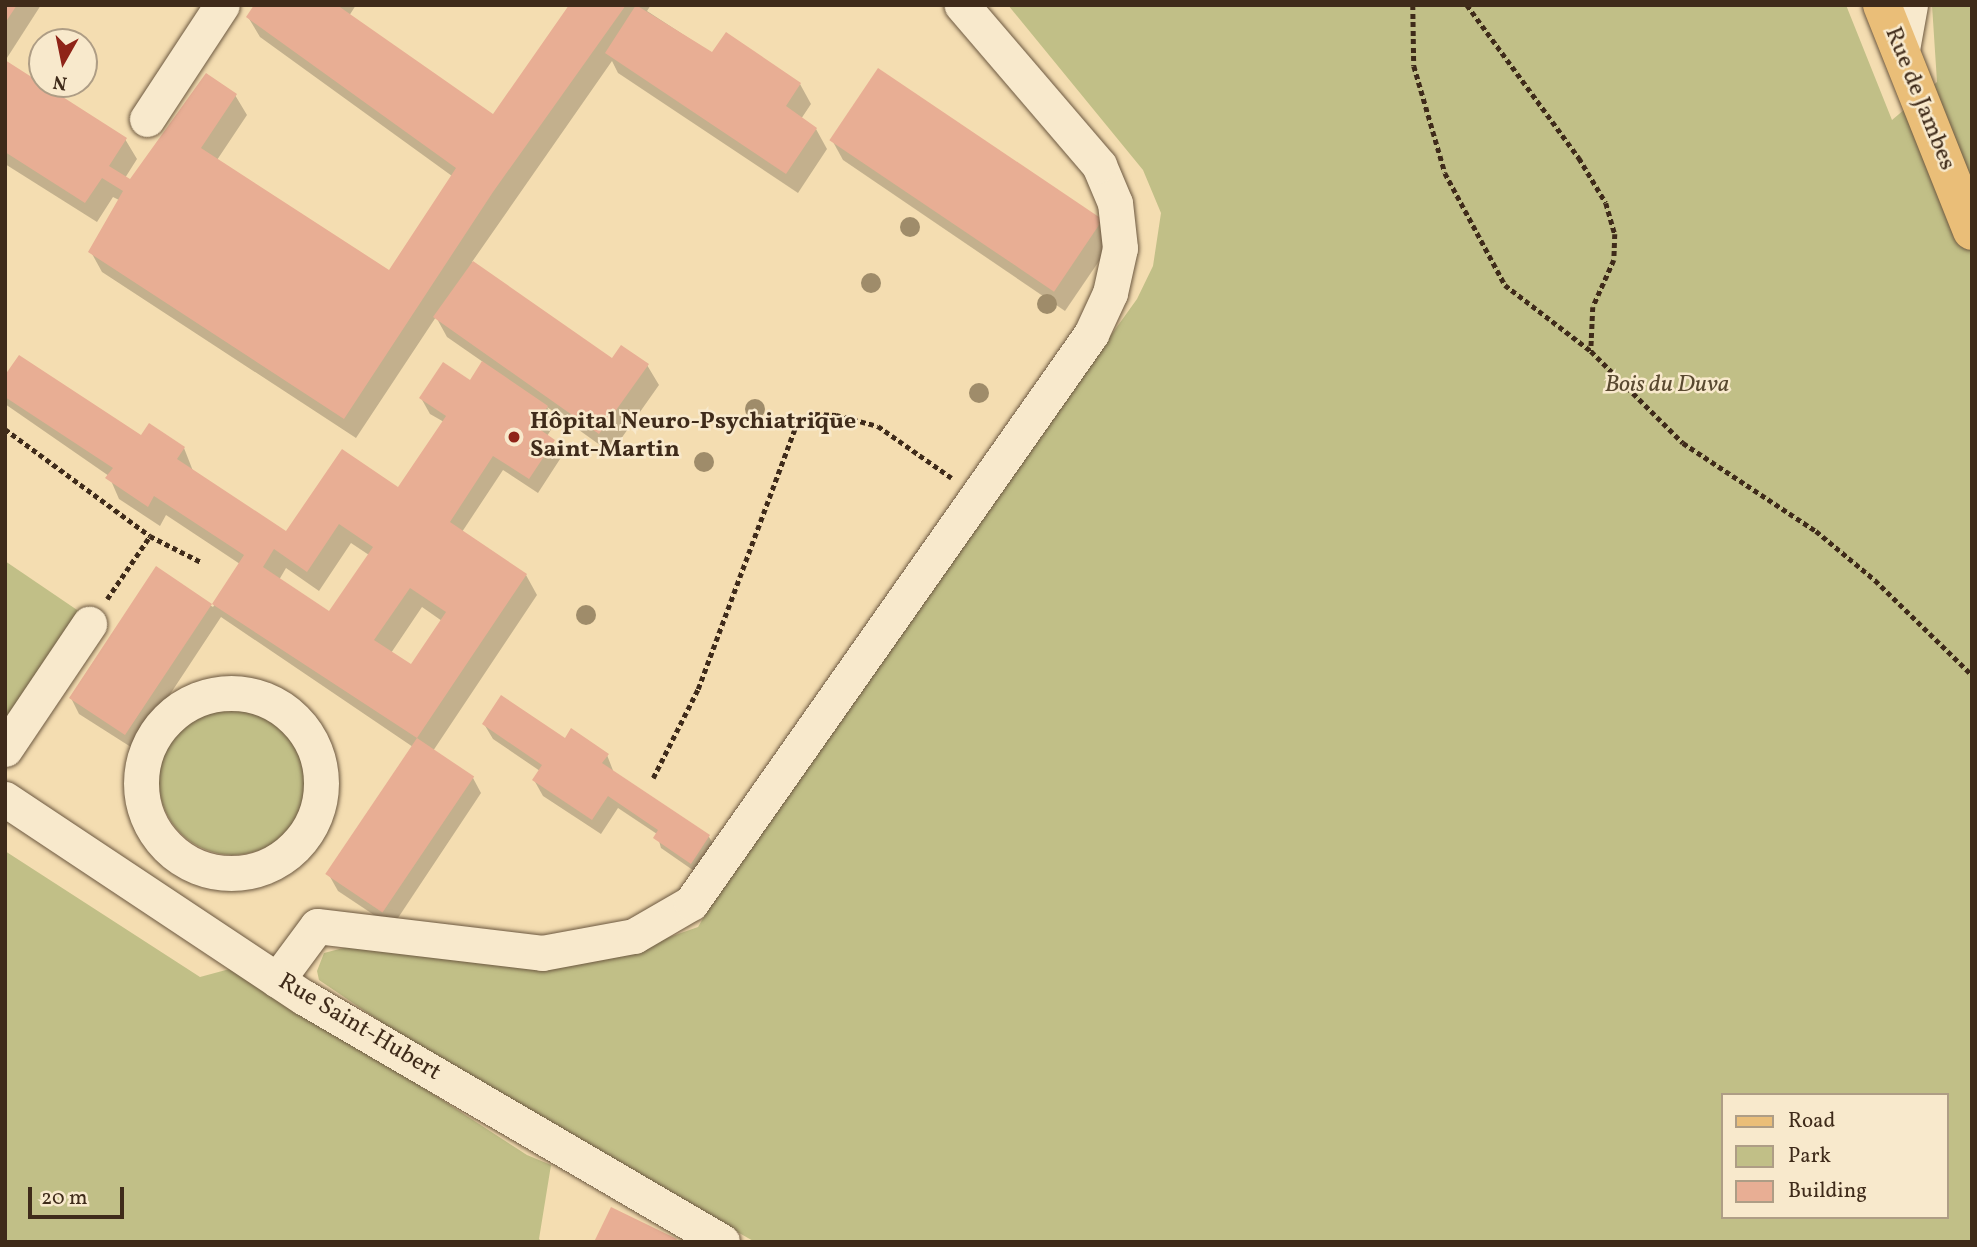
<!DOCTYPE html>
<html>
<head>
<meta charset="utf-8">
<style>
	body { margin:0 }
	#map { position:relative; width:1977px; height:1247px; overflow:hidden; background:#f4ddb1; font-family:Vollkorn,serif }
	div>[style] { position:absolute }
	.green>* { inset:0; background:#c1bf87 }
	.round { border-radius:50% }
	.shadow>* { inset:0; background:#0003 }
	.building>* { inset:0; background:#e8ae94; transform-origin:0 0 }
	.path>* { height:4.5px; margin-top:-2.25px; transform-origin:0; background:repeating-linear-gradient(90deg,#3f2b1a 0 5px,transparent 0 8.5px) }
	.roads { filter:drop-shadow(0 0 2px #6c5840) drop-shadow(0 0 2px #6c5840) }
	.minor>* { height:35px; margin:-17.5px; padding:0 17.5px; transform-origin:17.5px; border-radius:17.5px; background:#f8e9cc }
	.minor>.ring { margin:-17.5px; padding:0; box-sizing:content-box; background:none; border:35px solid #f8e9cc; border-radius:50% }
	.major>* { height:38px; margin:-19px; padding:0 19px; transform-origin:19px; border-radius:19px; background:#eabe78 }
	.trees>* { width:20px; height:20px; margin:-10px; border-radius:50%; background:#9f8c6a }
	.dots>* { width:19px; height:19px; translate:-50% -50%; box-sizing:border-box; border:4px solid #f8e9cc; border-radius:50% }
	span { translate:-50% -50%; white-space:nowrap; text-align:center; line-height:1.15; -webkit-text-stroke:5px #f8e9cc; paint-order:stroke }
	.street-label { font-size:24px; color:#3f2b1a }
	.park-label { font-size:24px; color:#594930; font-style:italic }
	.poi-label { font-size:24px; color:#3f2b1a; font-weight:700 }
	.left { translate:0 -50%; text-align:left }
	.frame { position:absolute; inset:0; border:7px solid #3f2b1a; pointer-events:none }
	.legend { position:absolute; left:1721px; top:1093px; width:228px; height:126px; box-sizing:border-box; background:#f8e9cc; border:2px solid #ae9d85; margin:0; padding:9px 12px; list-style:none; font-size:21px; color:#3f2b1a }
	.legend li { display:flex; align-items:center; gap:14px; height:35px }
	.legend b { width:35px; border:2px solid #ae9d85 }
	.north { position:absolute; left:28px; top:28px; width:70px; height:70px; box-sizing:border-box; background:#f8e9cc; border:2px solid #ae9d85; border-radius:50%; rotate:189deg; font-size:19px; font-weight:700; line-height:28px; text-align:center; color:#3f2b1a }
	.north::after { content:''; display:block; margin:auto; width:24px; height:32px; background:#8f2418; clip-path:polygon(50% 0,100% 100%,50% 72%,0 100%) }
	.scale { position:absolute; left:28px; top:1187px; width:96px; height:32px; box-sizing:border-box; border:4px solid #3f2b1a; border-top:0; padding-left:9px; font-size:21px; line-height:24px; white-space:nowrap; color:#3f2b1a; -webkit-text-stroke:5px #f8e9cc; paint-order:stroke }
</style>
</head>
<body>
<div id="map">
	<div class="green">
		<i style="clip-path:polygon(evenodd,1008px 5px,1846px 5px,1892px 120px,1937px 82px,1932px 5px,1972px 5px,1972px 1242px,755px 1242px,443px 1064px,319px 980px,317px 971px,324px 953px,351px 946px,523px 965px,644px 946px,698px 927px,752px 834px,1137px 299px,1153px 266px,1161px 213px,1143px 170px,1008px 5px,1723px 1095px,1947px 1095px,1947px 1217px,1723px 1217px,1723px 1095px)"></i>
		<i style="clip-path:polygon(5px 561px,83px 614px,5px 729px)"></i>
		<i class="round" style="left:159px;top:707px;width:148px;height:148px"></i>
		<i style="clip-path:polygon(5px 851px,200px 977px,237px 967px,527px 1155px,551px 1165px,539px 1239px,542px 1242px,5px 1242px)"></i>
	</div>
	<div class="shadow">
		<i style="clip-path:polygon(5px 5px,41px 5px,5px 61px)"></i>
		<i style="clip-path:polygon(evenodd,257px 5px,356px 5px,349px 16px,494px 116px,571px 5px,651px 5px,647px 11px,713px 54px,800px 84px,811px 104px,801px 119px,816px 129px,827px 149px,798px 193px,618px 73px,612px 61px,472px 262px,613px 361px,647px 365px,659px 385px,611px 453px,547px 407px,556px 422px,547px 436px,562px 456px,538px 493px,503px 470px,462px 532px,526px 575px,537px 595px,433px 751px,473px 778px,481px 793px,392px 927px,338px 891px,329px 875px,413px 747px,221px 617px,134px 749px,79px 714px,71px 698px,156px 569px,213px 607px,240px 564px,166px 515px,160px 526px,119px 499px,109px 476px,5px 404px,5px 378px,141px 437px,184px 448px,193px 471px,287px 534px,399px 489px,444px 422px,430px 414px,421px 398px,470px 383px,483px 362px,447px 337px,436px 317px,356px 438px,102px 272px,91px 252px,119px 200px,113px 197px,97px 222px,5px 164px,5px 62px,125px 139px,137px 159px,125px 178px,130px 182px,235px 95px,247px 115px,217px 160px,389px 272px,452px 176px,260px 37px,248px 17px,257px 5px,351px 543px,369px 555px,330px 613px,279px 580px,286px 568px,319px 591px,351px 543px,257px 5px,422px 607px,442px 621px,411px 666px,391px 653px,422px 607px)"></i>
		<i style="clip-path:polygon(832px 140px,1100px 222px,1112px 242px,1065px 311px,843px 160px)"></i>
		<i style="clip-path:polygon(484px 724px,566px 740px,607px 755px,614px 773px,709px 837px,715px 847px,697px 873px,661px 848px,657px 834px,618px 808px,601px 834px,543px 796px,534px 780px,540px 771px,493px 739px)"></i>
	</div>
	<div class="building">
		<i style="clip-path:polygon(5px 5px,17px 5px,5px 23px)"></i>
		<i style="clip-path:polygon(254px 5px,337px 5px,493px 114px,569px 5px,626px 5px,493px 192px,344px 419px,88px 252px,123px 191px,102px 178px,85px 203px,5px 152px,5px 60px,127px 138px,109px 166px,130px 179px,206px 73px,237px 94px,201px 148px,389px 270px,456px 168px,246px 17px)"></i>
		<i style="clip-path:polygon(636px 5px,712px 52px,726px 32px,801px 83px,786px 106px,817px 128px,786px 174px,605px 53px)"></i>
		<i style="left:878px;top:68px;width:271px;height:87px;rotate:34deg"></i>
		<i style="clip-path:polygon(473px 261px,612px 358px,621px 345px,649px 364px,599px 434px,433px 317px)"></i>
		<i style="clip-path:polygon(evenodd,19px 355px,141px 435px,149px 423px,185px 447px,177px 459px,286px 531px,342px 449px,398px 487px,446px 416px,419px 398px,443px 362px,470px 380px,482px 361px,548px 406px,535px 426px,555px 440px,529px 479px,493px 456px,450px 522px,527px 574px,417px 738px,212px 604px,125px 735px,69px 698px,156px 566px,212px 604px,244px 555px,154px 496px,148px 507px,105px 478px,113px 468px,5px 397px,5px 375px,19px 355px,339px 524px,373px 547px,329px 611px,263px 567px,274px 549px,307px 572px,339px 524px,19px 355px,410px 588px,446px 612px,411px 664px,374px 640px,410px 588px)"></i>
		<i style="clip-path:polygon(501px 695px,565px 738px,571px 728px,609px 754px,602px 763px,710px 835px,691px 864px,653px 838px,658px 830px,608px 796px,592px 820px,532px 780px,542px 765px,482px 724px)"></i>
		<i style="left:417px;top:738px;width:69px;height:164px;rotate:34deg"></i>
		<i style="clip-path:polygon(611px 1207px,677px 1239px,675px 1242px,594px 1242px)"></i>
	</div>
	<div class="path">
		<i style="left:1413px;top:5px;width:61px;rotate:89.1deg"></i>
		<i style="left:1414px;top:66px;width:111px;rotate:73.8deg"></i>
		<i style="left:1445px;top:173px;width:127px;rotate:61.8deg"></i>
		<i style="left:1505px;top:285px;width:108px;rotate:37.5deg"></i>
		<i style="left:1467px;top:5px;width:190px;rotate:53.8deg"></i>
		<i style="left:1579px;top:158px;width:52px;rotate:59deg"></i>
		<i style="left:1606px;top:203px;width:32px;rotate:74deg"></i>
		<i style="left:1615px;top:234px;width:26px;rotate:92deg"></i>
		<i style="left:1614px;top:260px;width:51px;rotate:114.1deg"></i>
		<i style="left:1593px;top:307px;width:44px;rotate:92.6deg"></i>
		<i style="left:1591px;top:351px;width:130px;rotate:45deg"></i>
		<i style="left:1683px;top:443px;width:159px;rotate:33.5deg"></i>
		<i style="left:1816px;top:531px;width:77px;rotate:39.7deg"></i>
		<i style="left:1875px;top:580px;width:136px;rotate:44.4deg"></i>
		<i style="left:5px;top:429px;width:180px;rotate:36.4deg"></i>
		<i style="left:150px;top:536px;width:59px;rotate:27deg"></i>
		<i style="left:107px;top:599px;width:76px;rotate:-55.7deg"></i>
		<i style="left:653px;top:778px;width:100px;rotate:-63.2deg"></i>
		<i style="left:698px;top:689px;width:284px;rotate:-69.6deg"></i>
		<i style="left:797px;top:423px;width:20px;rotate:-27deg"></i>
		<i style="left:815px;top:414px;width:21px;rotate:3deg"></i>
		<i style="left:836px;top:415px;width:43px;rotate:14.7deg"></i>
		<i style="left:878px;top:426px;width:90px;rotate:35.1deg"></i>
	</div>
	<div class="roads">
		<div class="minor">
			<i style="left:1901px;top:55px;width:51px;rotate:-79.8deg"></i>
			<i style="left:147px;top:119px;width:136px;rotate:-56.7deg"></i>
			<i class="ring" style="left:141px;top:693px;width:145px;height:145px"></i>
			<i style="left:5px;top:749px;width:151px;rotate:-56.1deg"></i>
			<i style="left:5px;top:799px;width:360px;rotate:33.6deg"></i>
			<i style="left:305px;top:998px;width:483px;rotate:30.3deg"></i>
			<i style="left:277px;top:980px;width:67px;rotate:-53.5deg"></i>
			<i style="left:317px;top:926px;width:227px;rotate:6.8deg"></i>
			<i style="left:542px;top:953px;width:94px;rotate:-10.5deg"></i>
			<i style="left:634px;top:936px;width:66px;rotate:-30.1deg"></i>
			<i style="left:691px;top:903px;width:696px;rotate:-54.89deg"></i>
			<i style="left:1091px;top:334px;width:45px;rotate:-65.1deg"></i>
			<i style="left:1110px;top:293px;width:46px;rotate:-77.5deg"></i>
			<i style="left:1120px;top:248px;width:45px;rotate:-96.3deg"></i>
			<i style="left:1115px;top:203px;width:41px;rotate:-112.8deg"></i>
			<i style="left:1099px;top:165px;width:211px;rotate:-130.6deg"></i>
		</div>
		<div class="major">
			<i style="left:1882px;top:5px;width:243px;rotate:68.3deg"></i>
		</div>
	</div>
	<div class="trees">
		<i style="left:910px;top:227px"></i>
		<i style="left:871px;top:283px"></i>
		<i style="left:1047px;top:304px"></i>
		<i style="left:979px;top:393px"></i>
		<i style="left:755px;top:409px"></i>
		<i style="left:704px;top:462px"></i>
		<i style="left:586px;top:615px"></i>
	</div>
	<div class="dots">
		<i style="left:514px;top:437px;background:#8f2418"></i>
	</div>
	<div class="street-label">
		<span style="left:1919px;top:99px;rotate:68deg">Rue de Jambes</span>
		<span style="left:359px;top:1028px;rotate:31deg">Rue Saint-Hubert</span>
	</div>
	<div class="park-label">
		<span style="left:1667px;top:386px">Bois du Duva</span>
	</div>
	<div class="poi-label">
		<span class="left" style="left:530px;top:437px">Hôpital Neuro-Psychiatrique<br>Saint-Martin</span>
	</div>
	<div class="frame"></div>
	<ul class="legend">
	<li><b style="height:9px;background:#eabe78"></b>Road</li>
	<li><b style="height:19px;background:#c1bf87"></b>Park</li>
	<li><b style="height:19px;background:#e8ae94"></b>Building</li>
	</ul>
	<div class="north">N</div>
	<div class="scale">20 m</div>
</div>
</body>
</html>
